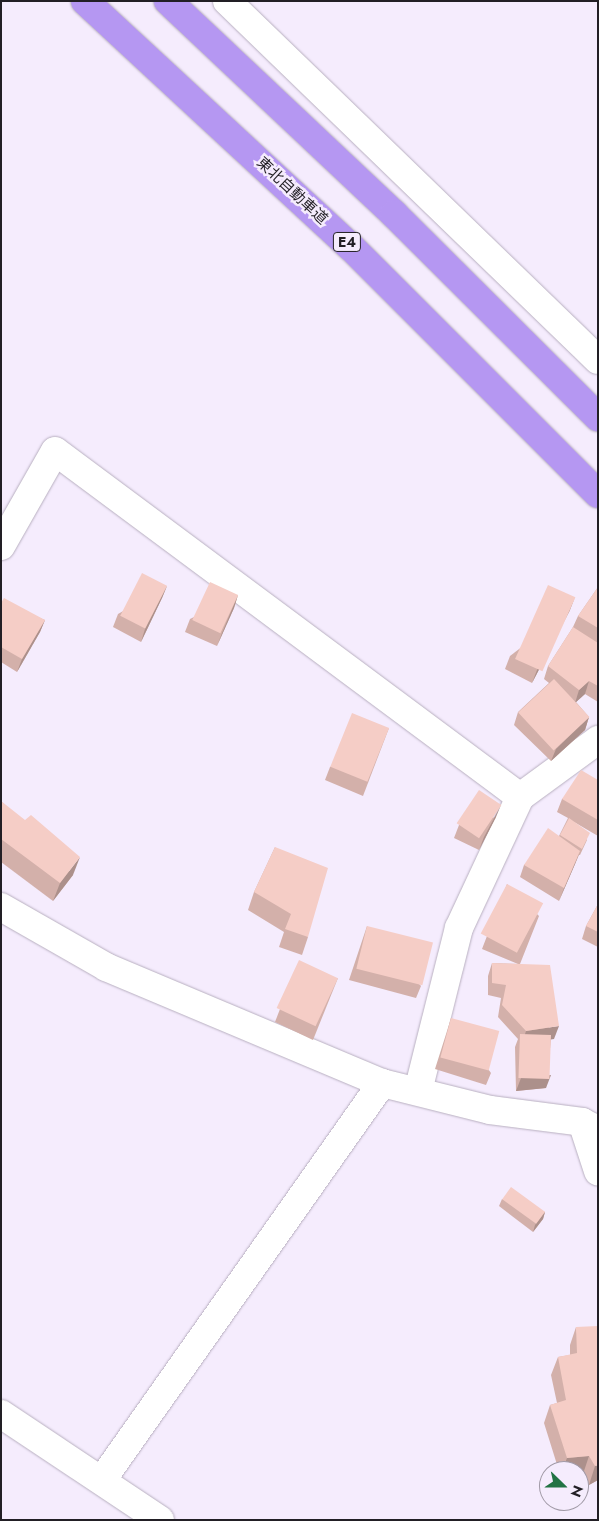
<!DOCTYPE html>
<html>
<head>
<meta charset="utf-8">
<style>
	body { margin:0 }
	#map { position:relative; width:599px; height:1521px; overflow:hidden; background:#f5ecfd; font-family:Jost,"Noto Sans JP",sans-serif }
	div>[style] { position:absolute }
	.roads { filter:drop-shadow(0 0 1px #b8afc0) drop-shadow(0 0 1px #b8afc0) }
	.minor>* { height:28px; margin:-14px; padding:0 14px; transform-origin:14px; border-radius:14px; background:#fff }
	.highway>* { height:28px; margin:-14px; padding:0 14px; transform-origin:14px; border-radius:14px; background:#b597f2 }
	.wall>* { inset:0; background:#d3b0aa }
	.shaded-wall>* { inset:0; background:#ac908b }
	.building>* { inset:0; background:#f5cdc6; transform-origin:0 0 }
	span { translate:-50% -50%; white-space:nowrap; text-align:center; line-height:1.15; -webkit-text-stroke:5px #f5ecfd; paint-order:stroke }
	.shield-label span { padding:1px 4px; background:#f5ecfd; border:1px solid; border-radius:4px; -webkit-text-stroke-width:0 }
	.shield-label { font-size:14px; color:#221f25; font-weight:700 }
	.street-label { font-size:15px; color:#221f25 }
	.frame { position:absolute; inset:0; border:2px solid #221f25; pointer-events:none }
	.north { position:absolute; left:539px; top:1461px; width:50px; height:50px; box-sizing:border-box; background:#f5ecfd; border:1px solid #a19aa7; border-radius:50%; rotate:112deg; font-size:14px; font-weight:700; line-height:20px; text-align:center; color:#221f25 }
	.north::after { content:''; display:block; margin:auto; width:18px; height:22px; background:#227344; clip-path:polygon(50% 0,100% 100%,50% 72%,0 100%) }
</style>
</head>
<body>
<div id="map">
	<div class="roads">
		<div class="minor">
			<i style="left:227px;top:1px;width:516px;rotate:44.06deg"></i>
			<i style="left:1px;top:546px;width:109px;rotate:-60.4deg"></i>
			<i style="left:55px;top:451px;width:580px;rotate:36.65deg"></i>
			<i style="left:1px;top:907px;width:121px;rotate:29.7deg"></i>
			<i style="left:106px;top:967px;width:299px;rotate:22.8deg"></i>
			<i style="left:382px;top:1083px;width:111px;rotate:14deg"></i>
			<i style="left:490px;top:1110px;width:93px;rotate:7.4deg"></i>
			<i style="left:582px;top:1122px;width:18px;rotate:27deg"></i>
			<i style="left:418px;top:1091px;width:168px;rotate:-75.9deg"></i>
			<i style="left:459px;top:928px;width:145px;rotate:-65deg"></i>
			<i style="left:520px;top:797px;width:97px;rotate:-36.2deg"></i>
			<i style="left:582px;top:1122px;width:52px;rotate:71.9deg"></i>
			<i style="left:1px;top:1414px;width:191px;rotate:33.7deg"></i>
			<i style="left:102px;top:1480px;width:486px;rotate:-54.8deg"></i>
		</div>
		<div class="highway">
			<i style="left:85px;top:1px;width:362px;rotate:42.8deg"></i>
			<i style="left:351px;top:247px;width:349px;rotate:45deg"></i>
			<i style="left:168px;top:1px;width:311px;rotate:43.3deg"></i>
			<i style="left:394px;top:214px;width:288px;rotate:44.9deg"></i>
		</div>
	</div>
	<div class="wall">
		<i style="clip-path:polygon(167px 586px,162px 598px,141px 642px,113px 627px,118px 614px)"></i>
		<i style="clip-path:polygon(598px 587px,598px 702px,585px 694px,576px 702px,589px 717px,585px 730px,551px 761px,514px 725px,518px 712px,549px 683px,544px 679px,548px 666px,573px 627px,578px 616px)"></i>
		<i style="clip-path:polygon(238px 595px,234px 608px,217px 646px,185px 632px,190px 619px)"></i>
		<i style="clip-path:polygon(1px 603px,45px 620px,40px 632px,17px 672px,1px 662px)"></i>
		<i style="clip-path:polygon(570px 610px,532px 683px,505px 669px,510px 656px)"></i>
		<i style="clip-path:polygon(389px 728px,363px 796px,325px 780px,330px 767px)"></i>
		<i style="clip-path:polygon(598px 780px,598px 836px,574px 822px,587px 840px,580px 855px,579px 855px,559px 901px,520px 877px,524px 865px,559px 836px,568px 818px,557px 812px,562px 799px)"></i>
		<i style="clip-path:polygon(1px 801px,73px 875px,53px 901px,1px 862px)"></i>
		<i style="clip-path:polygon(496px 817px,479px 850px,454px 838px,459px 825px)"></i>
		<i style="clip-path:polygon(275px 847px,308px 937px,302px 955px,279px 947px,284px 932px,248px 910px,254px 892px)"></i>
		<i style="clip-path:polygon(507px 884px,539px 916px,520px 964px,554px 1039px,551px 1039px,546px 1088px,516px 1091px,515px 1047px,518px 1039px,498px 1017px,501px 998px,488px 995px,488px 976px,492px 963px,518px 964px,482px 949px)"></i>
		<i style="clip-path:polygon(598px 904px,598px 947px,582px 939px,586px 926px)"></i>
		<i style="clip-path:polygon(367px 926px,421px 986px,416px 998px,349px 980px)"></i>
		<i style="clip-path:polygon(338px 978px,313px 1040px,275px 1022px,280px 1009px)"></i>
		<i style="clip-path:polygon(451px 1018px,491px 1073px,486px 1085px,435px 1069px,447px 1031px)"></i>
		<i style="clip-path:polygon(502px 1199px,545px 1212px,543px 1219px,533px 1232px,499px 1206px)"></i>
		<i style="clip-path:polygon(576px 1327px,598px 1480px,589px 1485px,583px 1474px,579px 1471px,559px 1471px,544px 1423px,550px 1405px,557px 1403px,551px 1375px,558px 1357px,570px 1355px,570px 1345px)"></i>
	</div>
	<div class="shaded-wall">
		<i style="clip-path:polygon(167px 586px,162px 598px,141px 642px,145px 629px)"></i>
		<i style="clip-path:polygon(238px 595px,234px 608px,217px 646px,222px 633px)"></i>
		<i style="clip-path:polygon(575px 597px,570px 610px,532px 683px,537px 670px)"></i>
		<i style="clip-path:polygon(45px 620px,40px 632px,17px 672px,22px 659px)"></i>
		<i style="clip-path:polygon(589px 681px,585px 694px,575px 703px,579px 690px)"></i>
		<i style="clip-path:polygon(589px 717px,585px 730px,551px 761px,556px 749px)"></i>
		<i style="clip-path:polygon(501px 805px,496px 817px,479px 850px,484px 837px)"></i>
		<i style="clip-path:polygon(580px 851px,575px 864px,559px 901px,564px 888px)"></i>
		<i style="clip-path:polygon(80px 857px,73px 875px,53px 901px,60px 883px)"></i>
		<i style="clip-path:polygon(559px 1026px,554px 1039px,522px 1044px,526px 1031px)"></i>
		<i style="clip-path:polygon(551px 1075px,546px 1088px,516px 1091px,521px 1078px)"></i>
		<i style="clip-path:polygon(545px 1212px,543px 1219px,533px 1232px,535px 1225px)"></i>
		<i style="clip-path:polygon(589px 1456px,583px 1474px,579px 1474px,579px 1471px,562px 1471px,567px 1458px)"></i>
		<i style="clip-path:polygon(598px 1465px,598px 1480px,589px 1485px,595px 1466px)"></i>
	</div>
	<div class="building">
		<i style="left:142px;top:573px;width:28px;height:48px;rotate:27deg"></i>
		<i style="left:210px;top:582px;width:31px;height:42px;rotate:25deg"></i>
		<i style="left:548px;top:585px;width:30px;height:81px;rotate:24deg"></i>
		<i style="clip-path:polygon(598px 587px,598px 628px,578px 616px)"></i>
		<i style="clip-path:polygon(4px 598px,45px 620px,22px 659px,1px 647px,1px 603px)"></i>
		<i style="clip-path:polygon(573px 627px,598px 643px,598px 686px,589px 681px,579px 690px,548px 666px)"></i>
		<i style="left:554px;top:679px;width:52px;height:49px;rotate:47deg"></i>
		<i style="left:352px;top:713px;width:40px;height:58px;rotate:22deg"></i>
		<i style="clip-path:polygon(581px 770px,598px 780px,598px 820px,562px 799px)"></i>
		<i style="left:479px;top:790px;width:27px;height:40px;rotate:34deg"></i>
		<i style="clip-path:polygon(1px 801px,25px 820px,31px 815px,80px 857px,60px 883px,1px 839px)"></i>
		<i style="clip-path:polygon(569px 818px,590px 833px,582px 849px,560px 835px)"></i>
		<i style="clip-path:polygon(548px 828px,580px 851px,564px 888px,524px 865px)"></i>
		<i style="clip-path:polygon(275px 847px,328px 868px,308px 937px,285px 929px,291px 914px,254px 892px)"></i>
		<i style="left:507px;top:884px;width:41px;height:56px;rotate:28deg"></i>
		<i style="clip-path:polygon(598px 904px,598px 932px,586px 926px)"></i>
		<i style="left:367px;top:926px;width:68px;height:44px;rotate:14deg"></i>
		<i style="left:299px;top:960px;width:43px;height:53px;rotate:25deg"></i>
		<i style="clip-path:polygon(492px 963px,550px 965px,559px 1026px,526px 1031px,502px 1005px,506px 985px,492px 983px)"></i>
		<i style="left:451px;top:1018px;width:50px;height:41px;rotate:15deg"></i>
		<i style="left:520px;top:1034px;width:31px;height:44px;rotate:2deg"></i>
		<i style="left:511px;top:1187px;width:42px;height:15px;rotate:36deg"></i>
		<i style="clip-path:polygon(598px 1326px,598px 1465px,595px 1466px,589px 1456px,567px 1458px,550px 1405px,566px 1400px,558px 1357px,577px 1353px,576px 1327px)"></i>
	</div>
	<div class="shield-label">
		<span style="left:347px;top:242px">E4</span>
	</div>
	<div class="street-label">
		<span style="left:292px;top:191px;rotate:43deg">東北自動車道</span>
	</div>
	<div class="frame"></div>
	<div class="north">N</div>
</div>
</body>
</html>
